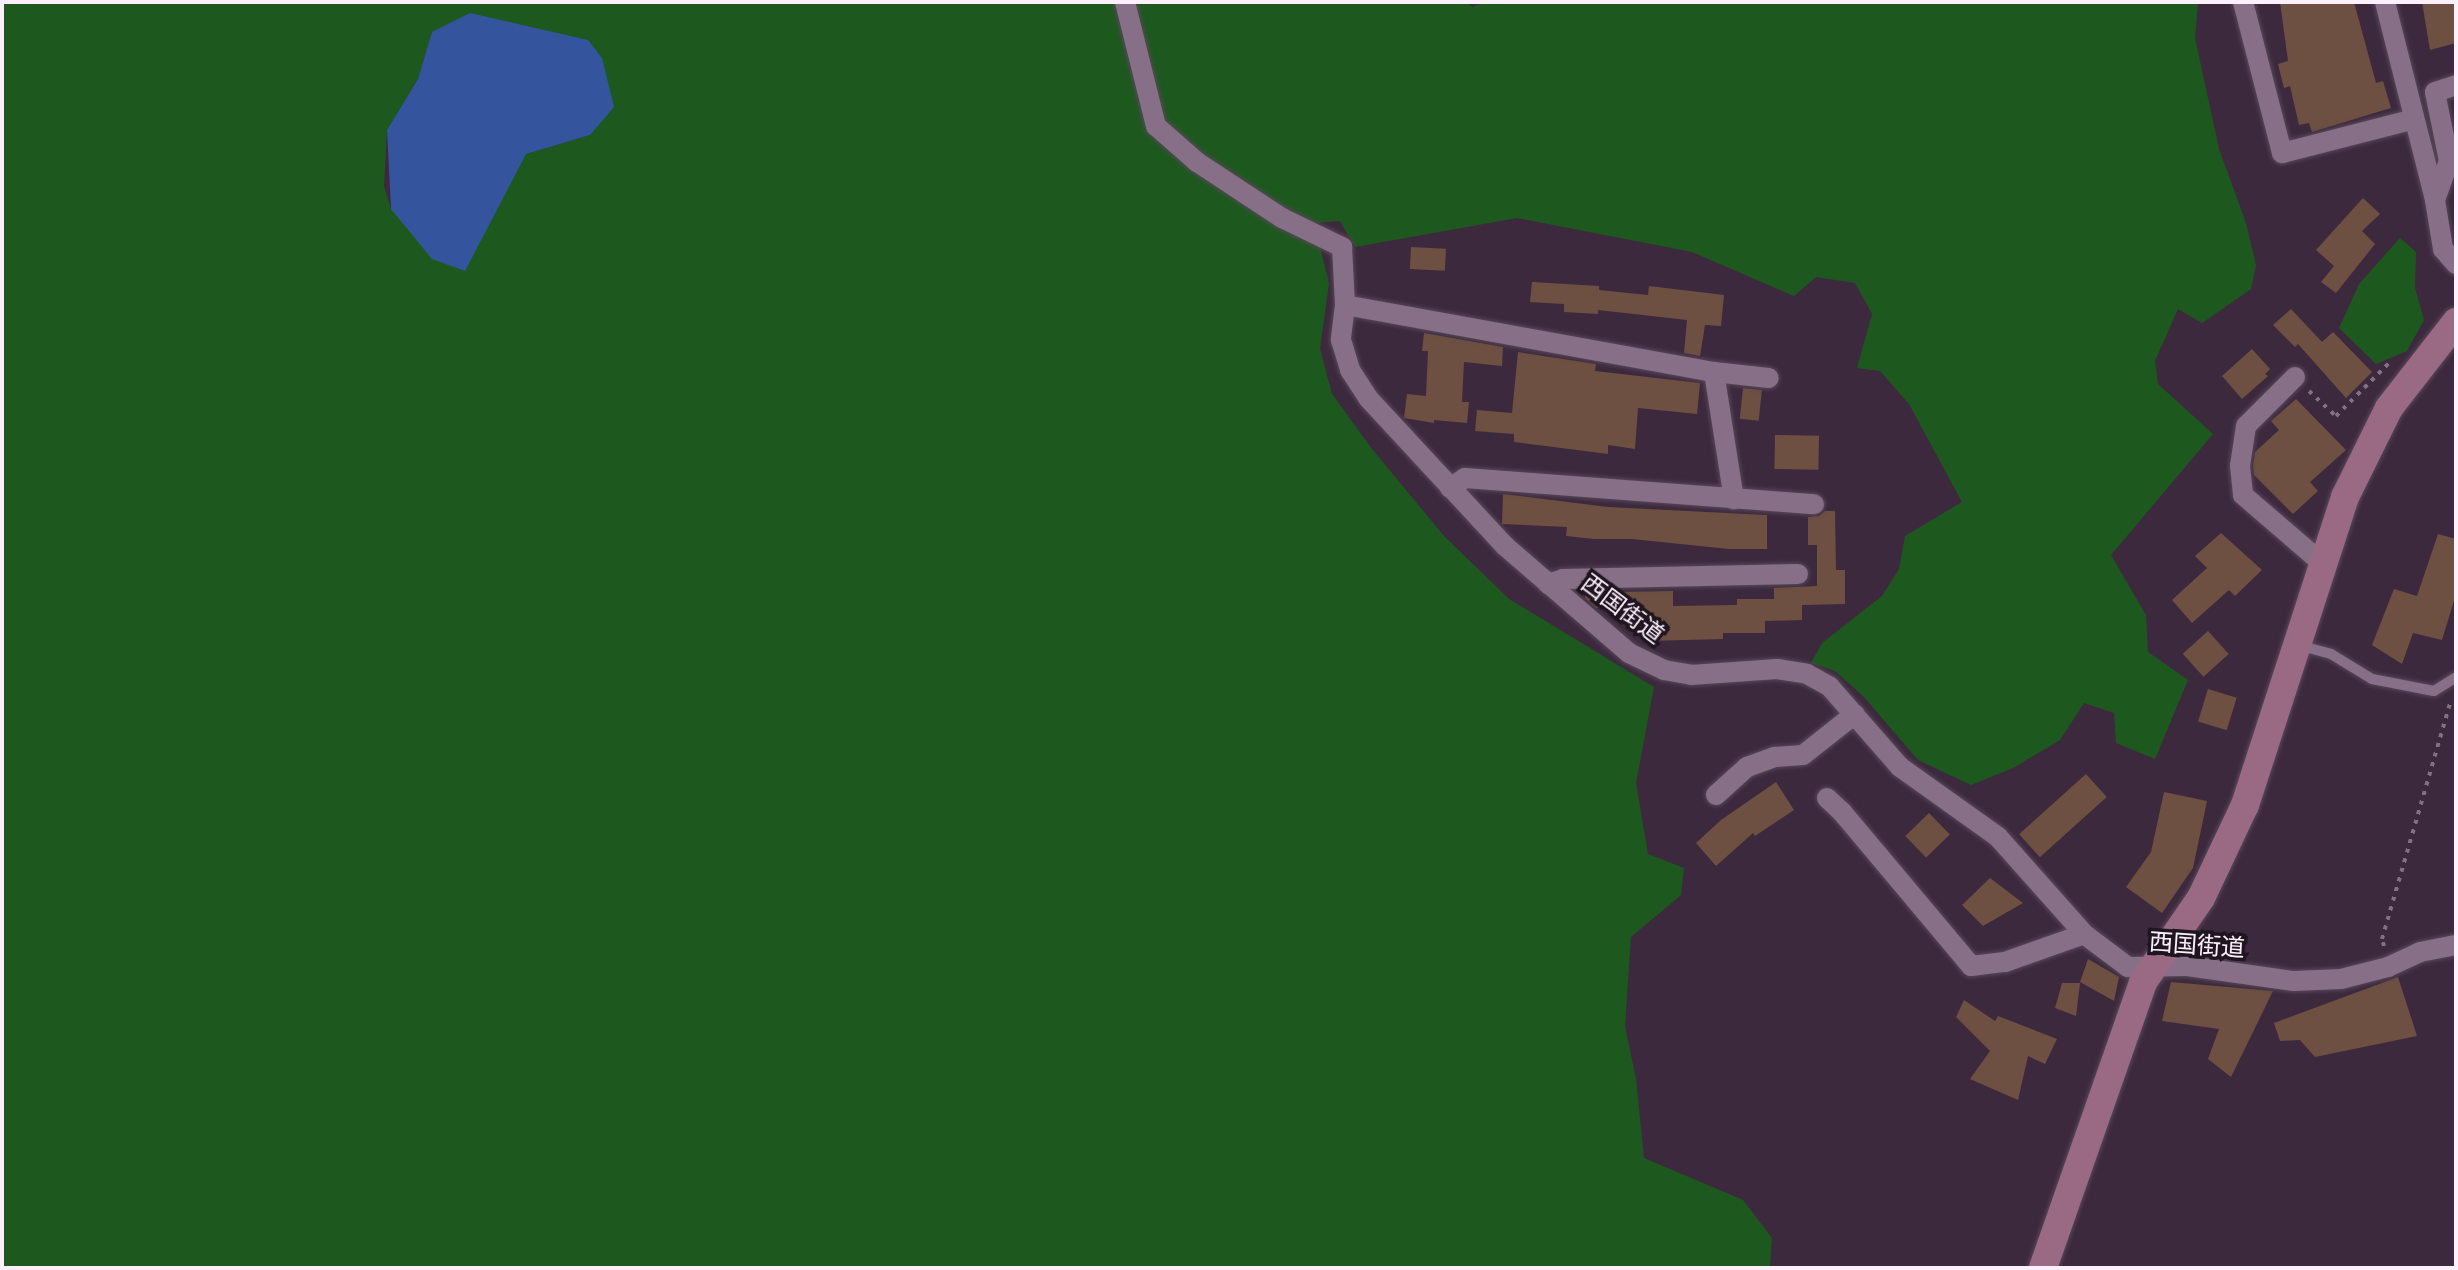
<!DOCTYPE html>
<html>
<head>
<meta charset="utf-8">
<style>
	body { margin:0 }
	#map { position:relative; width:2458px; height:1270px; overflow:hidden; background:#3d293e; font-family:Arial,"Noto Sans JP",sans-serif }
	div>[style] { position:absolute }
	.green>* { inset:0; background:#1d591f }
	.water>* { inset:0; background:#34559d }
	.building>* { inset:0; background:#6d5041; transform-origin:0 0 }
	.path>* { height:4px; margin-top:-2px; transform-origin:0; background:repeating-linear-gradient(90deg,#827083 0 4px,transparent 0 10px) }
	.roads { filter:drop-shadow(0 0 2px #574758) drop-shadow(0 0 2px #574758) }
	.lane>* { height:10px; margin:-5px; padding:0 5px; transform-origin:5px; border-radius:5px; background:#877087 }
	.street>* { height:20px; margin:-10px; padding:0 10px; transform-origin:10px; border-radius:10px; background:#877087 }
	.secondary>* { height:28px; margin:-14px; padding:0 14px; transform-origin:14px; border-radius:14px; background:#9a6a85 }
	span { translate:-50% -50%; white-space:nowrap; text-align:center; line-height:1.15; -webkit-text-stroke:7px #1f151f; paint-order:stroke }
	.street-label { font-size:24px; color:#fdf0fd }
	.frame { position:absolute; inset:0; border:4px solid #fdf0fd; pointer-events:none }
</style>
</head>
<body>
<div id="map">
	<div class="green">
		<i style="clip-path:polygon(evenodd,2px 2px,1465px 2px,1473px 7px,1481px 2px,2198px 2px,2195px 38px,2219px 149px,2246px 223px,2256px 265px,2251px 289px,2202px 323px,2178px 309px,2155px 361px,2158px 384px,2213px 434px,2111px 555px,2146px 615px,2148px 652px,2188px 680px,2155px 759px,2116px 743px,2114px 713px,2084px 703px,2060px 740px,2013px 768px,1971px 785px,1918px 760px,1863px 696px,1835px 671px,1811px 663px,1822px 643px,1882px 596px,1899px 569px,1905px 536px,1962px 502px,1909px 404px,1880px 371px,1857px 368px,1872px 314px,1855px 283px,1816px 277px,1794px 296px,1692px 252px,1517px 218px,1355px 247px,1340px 221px,1314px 223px,1329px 283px,1320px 349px,1332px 394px,1372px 449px,1444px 536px,1509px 599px,1654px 687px,1636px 783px,1648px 854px,1684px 868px,1681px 895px,1631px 937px,1625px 1026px,1636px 1079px,1644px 1158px,1743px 1200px,1772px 1238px,1770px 1268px,2px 1268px,2px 2px,432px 32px,590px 135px,526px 154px,391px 209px,384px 186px,387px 130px,418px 79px,432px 32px)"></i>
		<i style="clip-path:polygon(2400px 238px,2416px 252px,2415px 288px,2424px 320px,2407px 351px,2376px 364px,2339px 328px,2359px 284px)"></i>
	</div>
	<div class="water">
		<i style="clip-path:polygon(470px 13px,588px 40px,602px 58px,614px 107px,590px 135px,526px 154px,465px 271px,432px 259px,391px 209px,387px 130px,418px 79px,432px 32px)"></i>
	</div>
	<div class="building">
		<i style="clip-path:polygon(2280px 2px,2354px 2px,2376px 83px,2383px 81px,2391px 108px,2312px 132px,2309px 123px,2299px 125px,2290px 86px,2284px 88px,2278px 64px,2288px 61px)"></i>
		<i style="clip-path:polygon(2422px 2px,2456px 2px,2456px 43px,2430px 50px)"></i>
		<i style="clip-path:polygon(2363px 198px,2380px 214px,2362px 231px,2375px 244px,2336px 293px,2321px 282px,2334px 266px,2316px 250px)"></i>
		<i style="left:1411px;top:247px;width:35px;height:22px;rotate:3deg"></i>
		<i style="clip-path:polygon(1532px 282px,1599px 286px,1599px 290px,1648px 295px,1649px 286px,1724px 295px,1721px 326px,1705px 325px,1700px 356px,1684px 353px,1687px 320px,1598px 310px,1598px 314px,1564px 312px,1564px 304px,1530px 302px)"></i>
		<i style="clip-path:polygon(2291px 309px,2322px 342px,2333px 332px,2372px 372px,2346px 398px,2298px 344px,2295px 347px,2273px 325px)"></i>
		<i style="clip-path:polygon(1424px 333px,1503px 347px,1502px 366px,1464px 362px,1462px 402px,1469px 402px,1467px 423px,1434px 420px,1434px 423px,1404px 418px,1407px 394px,1426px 396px,1428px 351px,1422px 351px)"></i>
		<i style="clip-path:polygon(2252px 349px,2270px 369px,2265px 374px,2268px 376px,2242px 399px,2222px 376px)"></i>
		<i style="clip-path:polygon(1518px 352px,1596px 364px,1595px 371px,1700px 383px,1697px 414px,1638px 408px,1635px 449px,1608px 445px,1608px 454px,1514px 442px,1514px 434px,1475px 431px,1477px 410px,1512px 413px)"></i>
		<i style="left:1743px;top:388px;width:19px;height:31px;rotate:6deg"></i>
		<i style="clip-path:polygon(2296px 399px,2346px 450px,2310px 482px,2318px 491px,2293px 514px,2254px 475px,2253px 466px,2255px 452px,2279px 430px,2271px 421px)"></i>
		<i style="left:1775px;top:435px;width:44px;height:34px;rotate:1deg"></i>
		<i style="clip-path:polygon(1503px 494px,1608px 507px,1767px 515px,1767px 549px,1729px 549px,1632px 539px,1594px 539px,1566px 536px,1567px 527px,1502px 524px)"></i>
		<i style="clip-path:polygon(1825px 511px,1835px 511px,1836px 570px,1845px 570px,1845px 604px,1802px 605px,1802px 620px,1765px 621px,1765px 633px,1723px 633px,1723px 639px,1646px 641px,1646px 619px,1617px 618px,1617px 592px,1673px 591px,1673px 606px,1737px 605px,1737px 599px,1774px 599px,1774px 588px,1817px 586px,1817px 545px,1808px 545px,1808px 517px,1819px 516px)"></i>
		<i style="clip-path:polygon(2221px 533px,2262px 570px,2235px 596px,2229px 590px,2192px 623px,2172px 600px,2207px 568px,2195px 556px)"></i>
		<i style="clip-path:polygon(2438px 534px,2456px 539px,2456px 594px,2442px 640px,2413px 633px,2402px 664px,2372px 645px,2394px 589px,2417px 596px)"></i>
		<i style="clip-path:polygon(1613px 591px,1612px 608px,1596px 608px,1585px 598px,1585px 592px)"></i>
		<i style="left:2208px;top:631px;width:31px;height:34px;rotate:48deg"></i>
		<i style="left:2208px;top:689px;width:30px;height:34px;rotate:17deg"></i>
		<i style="left:2086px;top:774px;width:31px;height:90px;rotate:48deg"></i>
		<i style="clip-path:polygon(1776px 782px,1794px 810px,1755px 836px,1753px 833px,1716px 866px,1696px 843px,1721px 820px)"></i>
		<i style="clip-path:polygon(2164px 792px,2207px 801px,2193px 868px,2162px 913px,2126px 887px,2151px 852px)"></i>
		<i style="left:1929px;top:813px;width:30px;height:33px;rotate:46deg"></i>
		<i style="clip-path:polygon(1990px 878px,2023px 903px,1983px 926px,1962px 905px)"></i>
		<i style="clip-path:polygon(2088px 959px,2119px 977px,2114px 1001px,2080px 982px)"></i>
		<i style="clip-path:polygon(2398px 977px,2417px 1036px,2315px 1057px,2300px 1040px,2280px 1041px,2274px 1023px)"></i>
		<i style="clip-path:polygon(2171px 982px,2273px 991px,2231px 1077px,2208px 1059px,2219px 1029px,2162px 1021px)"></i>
		<i style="clip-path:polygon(2062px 983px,2080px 983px,2076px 1016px,2055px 1008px)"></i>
		<i style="clip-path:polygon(1964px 1000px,1995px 1021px,1998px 1016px,2057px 1039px,2045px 1064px,2028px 1056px,2018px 1100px,1970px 1079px,1990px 1051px,1956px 1017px)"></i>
	</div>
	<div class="path">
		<i style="left:2309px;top:391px;width:37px;rotate:43deg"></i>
		<i style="left:2336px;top:416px;width:78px;rotate:-45deg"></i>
		<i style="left:2384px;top:946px;width:7px;rotate:-106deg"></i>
		<i style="left:2382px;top:939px;width:249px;rotate:-73.9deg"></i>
	</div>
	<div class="roads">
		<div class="lane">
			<i style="left:2298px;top:645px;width:34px;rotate:15deg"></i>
			<i style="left:2331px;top:654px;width:48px;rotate:31.4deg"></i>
			<i style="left:2372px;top:679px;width:63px;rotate:11deg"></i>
			<i style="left:2434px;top:691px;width:26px;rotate:-32deg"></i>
		</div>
		<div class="street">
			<i style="left:1125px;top:2px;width:128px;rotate:76deg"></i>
			<i style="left:1156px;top:126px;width:55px;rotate:41.3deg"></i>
			<i style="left:1197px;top:162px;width:102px;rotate:33.4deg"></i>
			<i style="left:1282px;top:218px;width:67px;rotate:25.8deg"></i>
			<i style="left:1342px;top:247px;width:58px;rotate:87deg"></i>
			<i style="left:1345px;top:305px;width:35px;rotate:97deg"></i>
			<i style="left:1341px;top:340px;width:31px;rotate:73deg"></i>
			<i style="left:1350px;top:370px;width:33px;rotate:57deg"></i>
			<i style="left:1368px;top:398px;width:202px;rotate:47.2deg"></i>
			<i style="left:1505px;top:546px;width:164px;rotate:40.8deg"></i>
			<i style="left:1629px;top:653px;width:39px;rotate:26deg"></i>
			<i style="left:1664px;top:670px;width:27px;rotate:10deg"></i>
			<i style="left:1691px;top:675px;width:86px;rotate:-4deg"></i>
			<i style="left:1777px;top:669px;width:30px;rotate:9deg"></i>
			<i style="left:1807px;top:674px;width:26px;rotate:29deg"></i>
			<i style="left:1830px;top:687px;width:106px;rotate:48.8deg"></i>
			<i style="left:1900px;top:767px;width:120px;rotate:35.5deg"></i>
			<i style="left:1998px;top:837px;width:130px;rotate:48.4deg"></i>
			<i style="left:2084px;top:934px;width:55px;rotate:36.9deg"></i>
			<i style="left:2128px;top:967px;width:59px;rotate:-1deg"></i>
			<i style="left:2187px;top:966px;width:108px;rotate:8deg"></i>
			<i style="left:2294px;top:981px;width:47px;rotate:-2.4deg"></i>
			<i style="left:2341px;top:979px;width:49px;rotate:-14.3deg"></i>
			<i style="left:2388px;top:967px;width:35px;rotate:-25deg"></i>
			<i style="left:2420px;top:952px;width:37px;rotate:-11deg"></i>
			<i style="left:2243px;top:2px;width:156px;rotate:75.5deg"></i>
			<i style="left:2282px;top:153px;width:136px;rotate:-14.4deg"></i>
			<i style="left:2385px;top:2px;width:204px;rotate:75.8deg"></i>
			<i style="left:2435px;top:200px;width:50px;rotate:80.7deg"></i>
			<i style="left:2443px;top:249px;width:20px;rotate:49deg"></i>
			<i style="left:2435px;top:200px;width:41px;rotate:-70.3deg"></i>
			<i style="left:2449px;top:161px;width:70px;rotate:-101.5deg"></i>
			<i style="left:2435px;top:92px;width:22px;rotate:-18deg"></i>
			<i style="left:1345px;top:305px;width:375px;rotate:10.3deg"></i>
			<i style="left:1714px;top:372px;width:55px;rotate:6.2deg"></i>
			<i style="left:1714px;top:372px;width:129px;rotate:81.1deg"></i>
			<i style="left:2295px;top:377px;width:69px;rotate:135deg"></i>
			<i style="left:2246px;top:426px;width:40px;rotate:98.5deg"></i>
			<i style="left:2240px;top:466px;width:29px;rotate:84deg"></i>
			<i style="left:2243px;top:495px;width:104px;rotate:40.7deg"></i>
			<i style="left:1450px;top:488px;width:18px;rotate:-34deg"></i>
			<i style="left:1465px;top:478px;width:350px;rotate:4.3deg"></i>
			<i style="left:1548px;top:584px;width:16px;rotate:-18deg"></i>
			<i style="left:1563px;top:579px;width:235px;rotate:-1.2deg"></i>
			<i style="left:1716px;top:795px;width:42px;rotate:-42.1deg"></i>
			<i style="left:1747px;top:767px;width:30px;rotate:-20deg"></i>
			<i style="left:1775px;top:757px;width:28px;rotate:-4deg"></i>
			<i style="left:1803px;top:755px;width:66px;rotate:-38.3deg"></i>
			<i style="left:1827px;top:798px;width:21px;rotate:43deg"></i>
			<i style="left:1842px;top:812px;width:201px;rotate:50deg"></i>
			<i style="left:1971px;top:966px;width:34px;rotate:-7deg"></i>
			<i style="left:2005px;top:962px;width:84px;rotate:-19.5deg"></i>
		</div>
		<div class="secondary">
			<i style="left:2043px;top:1268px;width:303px;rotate:-70.7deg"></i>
			<i style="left:2143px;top:982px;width:102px;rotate:-55.4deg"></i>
			<i style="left:2201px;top:898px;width:103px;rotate:-64.7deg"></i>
			<i style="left:2245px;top:805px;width:324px;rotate:-72deg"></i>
			<i style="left:2345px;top:497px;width:99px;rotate:-63.7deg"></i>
			<i style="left:2389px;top:408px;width:109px;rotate:-52.1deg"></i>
		</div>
	</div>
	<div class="street-label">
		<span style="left:1623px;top:609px;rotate:37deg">西国街道</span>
		<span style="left:2197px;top:945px;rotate:4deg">西国街道</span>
	</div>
	<div class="frame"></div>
</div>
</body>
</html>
